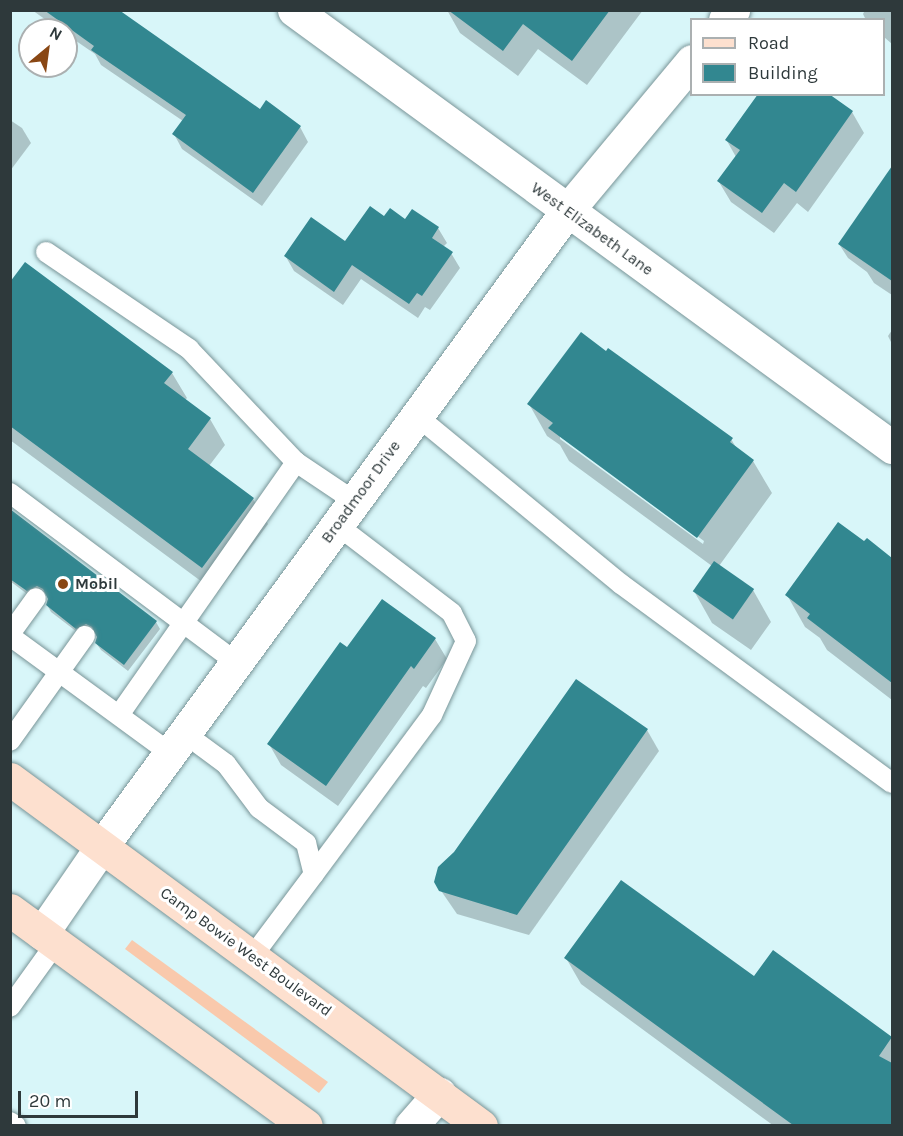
<!DOCTYPE html>
<html>
<head>
<meta charset="utf-8">
<style>
	body { margin:0 }
	#map { position:relative; width:903px; height:1136px; overflow:hidden; background:#d8f6f9; font-family:Karla,sans-serif }
	div>[style] { position:absolute }
	.green>* { inset:0; background:#f9c9ac }
	.shadow>* { inset:0; background:#0003 }
	.building>* { inset:0; background:#328790; transform-origin:0 0 }
	.roads { filter:drop-shadow(0 0 2px #799598) drop-shadow(0 0 2px #799598) }
	.lane>* { height:20px; margin:-10px; padding:0 10px; transform-origin:10px; border-radius:10px; background:#fff }
	.street>* { height:33px; margin:-16.5px; padding:0 16.5px; transform-origin:16.5px; border-radius:16.5px; background:#fff }
	.secondary>* { height:33px; margin:-16.5px; padding:0 16.5px; transform-origin:16.5px; border-radius:16.5px; background:#fff }
	.primary>* { height:33px; margin:-16.5px; padding:0 16.5px; transform-origin:16.5px; border-radius:16.5px; background:#fde0cf }
	.dots>* { width:16px; height:16px; translate:-50% -50%; box-sizing:border-box; border:3px solid #fff; border-radius:50% }
	span { translate:-50% -50%; white-space:nowrap; text-align:center; line-height:1.15; -webkit-text-stroke:6px #fff; paint-order:stroke }
	.street-label { font-size:16px; color:#2e393b }
	.poi-label { font-size:16px; color:#2e393b; font-weight:700 }
	.left { translate:0 -50%; text-align:left }
	.frame { position:absolute; inset:0; border:12px solid #2e393b; pointer-events:none }
	.legend { position:absolute; left:690px; top:18px; width:195px; height:78px; box-sizing:border-box; background:#fff; border:2px solid #abb0b1; margin:0; padding:8px 10px; list-style:none; font-size:18px; color:#2e393b }
	.legend li { display:flex; align-items:center; gap:12px; height:30px }
	.legend b { width:30px; border:2px solid #abb0b1 }
	.north { position:absolute; left:18px; top:18px; width:60px; height:60px; box-sizing:border-box; background:#fff; border:2px solid #abb0b1; border-radius:50%; rotate:29deg; font-size:16px; font-weight:700; line-height:24px; text-align:center; color:#2e393b }
	.north::after { content:''; display:block; margin:auto; width:21px; height:27px; background:#894714; clip-path:polygon(50% 0,100% 100%,50% 72%,0 100%) }
	.scale { position:absolute; left:18px; top:1091px; width:120px; height:27px; box-sizing:border-box; border:3px solid #2e393b; border-top:0; padding-left:8px; font-size:18px; line-height:21px; white-space:nowrap; color:#2e393b; -webkit-text-stroke:4px #fff; paint-order:stroke }
</style>
</head>
<body>
<div id="map">
	<div class="green">
		<i style="clip-path:polygon(132px 940px,328px 1082px,319px 1093px,125px 949px)"></i>
	</div>
	<div class="shadow">
		<i style="clip-path:polygon(32px 10px,116px 10px,260px 111px,266px 102px,300px 127px,308px 142px,262px 206px,182px 149px,174px 134px,183px 121px,101px 65px,95px 54px,66px 34px,66px 30px,60px 30px)"></i>
		<i style="clip-path:polygon(447px 10px,643px 10px,587px 85px,538px 49px,518px 76px,460px 33px)"></i>
		<i style="clip-path:polygon(865px 10px,892px 10px,892px 44px,884px 37px,884px 20px,866px 20px,863px 14px)"></i>
		<i style="clip-path:polygon(852px 112px,864px 133px,808px 212px,797px 203px,774px 233px,731px 202px,719px 182px,736px 157px,727px 141px)"></i>
		<i style="clip-path:polygon(10px 120px,22px 128px,31px 143px,10px 171px)"></i>
		<i style="clip-path:polygon(877px 190px,892px 201px,892px 295px,874px 283px,867px 272px,848px 258px,839px 244px)"></i>
		<i style="clip-path:polygon(413px 211px,438px 228px,447px 243px,443px 247px,451px 253px,460px 268px,430px 310px,425px 307px,418px 318px,361px 279px,343px 305px,294px 271px,286px 257px,345px 243px,385px 218px,405px 221px)"></i>
		<i style="clip-path:polygon(10px 284px,172px 373px,187px 398px,185px 400px,210px 419px,225px 445px,209px 466px,253px 499px,268px 524px,217px 593px,10px 440px)"></i>
		<i style="clip-path:polygon(892px 330px,892px 344px,888px 336px)"></i>
		<i style="clip-path:polygon(evenodd,529px 404px,731px 439px,737px 449px,753px 461px,772px 493px,719px 566px,753px 590px,771px 622px,751px 650px,712px 623px,694px 591px,712px 566px,569px 461px,560px 445px,547px 436px,529px 404px,560px 435px,704px 541px,703px 544px,560px 439px,560px 435px)"></i>
		<i style="clip-path:polygon(10px 511px,156px 622px,160px 629px,128px 671px,101px 650px,96px 643px,97px 633px,90px 631px,81px 635px,51px 612px,47px 605px,48px 595px,41px 593px,31px 597px,10px 581px)"></i>
		<i style="clip-path:polygon(867px 540px,892px 559px,892px 700px,827px 650px,820px 638px,805px 627px,787px 595px)"></i>
		<i style="clip-path:polygon(435px 639px,447px 659px,426px 688px,423px 686px,338px 806px,281px 765px,269px 744px,347px 649px)"></i>
		<i style="clip-path:polygon(647px 730px,659px 751px,529px 935px,457px 914px,435px 882px,436px 875px,455px 853px)"></i>
		<i style="clip-path:polygon(773px 952px,892px 1039px,892px 1126px,774px 1126px,581px 984px,566px 958px,754px 978px)"></i>
	</div>
	<div class="building">
		<i style="clip-path:polygon(44px 10px,119px 10px,260px 109px,266px 100px,301px 126px,253px 193px,172px 134px,186px 115px,91px 50px,94px 46px)"></i>
		<i style="clip-path:polygon(448px 10px,610px 10px,572px 61px,523px 24px,503px 51px)"></i>
		<i style="clip-path:polygon(758px 94px,829px 94px,853px 111px,796px 192px,784px 183px,762px 213px,717px 181px,740px 150px,725px 140px)"></i>
		<i style="clip-path:polygon(892px 166px,892px 281px,838px 244px)"></i>
		<i style="clip-path:polygon(370px 206px,384px 216px,390px 208px,405px 219px,412px 209px,439px 227px,432px 238px,453px 252px,422px 296px,417px 293px,409px 304px,352px 265px,334px 292px,284px 256px,311px 217px,345px 241px)"></i>
		<i style="clip-path:polygon(25px 262px,173px 372px,164px 383px,211px 418px,188px 449px,254px 498px,202px 568px,10px 426px,10px 282px)"></i>
		<i style="clip-path:polygon(581px 332px,606px 351px,608px 348px,733px 438px,730px 442px,754px 460px,697px 538px,548px 428px,553px 423px,527px 404px)"></i>
		<i style="clip-path:polygon(10px 509px,157px 621px,124px 665px,95px 643px,97px 637px,92px 627px,86px 624px,76px 629px,46px 605px,48px 599px,43px 589px,37px 586px,27px 591px,10px 579px)"></i>
		<i style="clip-path:polygon(838px 522px,864px 541px,867px 538px,892px 558px,892px 683px,807px 618px,810px 614px,785px 595px)"></i>
		<i style="left:714px;top:561px;width:49px;height:37px;rotate:35deg"></i>
		<i style="clip-path:polygon(382px 599px,436px 638px,414px 669px,411px 666px,326px 786px,267px 744px,340px 642px,347px 647px)"></i>
		<i style="clip-path:polygon(576px 679px,648px 729px,517px 915px,439px 891px,434px 882px,438px 867px,454px 852px)"></i>
		<i style="clip-path:polygon(621px 880px,754px 976px,773px 950px,892px 1037px,879px 1056px,892px 1063px,892px 1125px,793px 1125px,564px 958px)"></i>
	</div>
	<div class="roads">
		<div class="lane">
			<i style="left:46px;top:252px;width:173px;rotate:34.1deg"></i>
			<i style="left:189px;top:349px;width:156px;rotate:46.6deg"></i>
			<i style="left:296px;top:462px;width:70px;rotate:33.9deg"></i>
			<i style="left:417px;top:416px;width:264px;rotate:39.5deg"></i>
			<i style="left:621px;top:584px;width:336px;rotate:36.3deg"></i>
			<i style="left:10px;top:493px;width:282px;rotate:36.8deg"></i>
			<i style="left:10px;top:634px;width:44px;rotate:-54.2deg"></i>
			<i style="left:10px;top:636px;width:198px;rotate:36.2deg"></i>
			<i style="left:119px;top:715px;width:309px;rotate:-55deg"></i>
			<i style="left:184px;top:733px;width:52px;rotate:36.4deg"></i>
			<i style="left:226px;top:764px;width:55px;rotate:53.1deg"></i>
			<i style="left:259px;top:808px;width:59px;rotate:36.7deg"></i>
			<i style="left:306px;top:843px;width:32px;rotate:76deg"></i>
			<i style="left:314px;top:874px;width:104px;rotate:126.8deg"></i>
			<i style="left:10px;top:741px;width:129px;rotate:-54.5deg"></i>
			<i style="left:314px;top:874px;width:198px;rotate:-53.4deg"></i>
			<i style="left:432px;top:715px;width:81px;rotate:-65.3deg"></i>
			<i style="left:466px;top:641px;width:31px;rotate:-117deg"></i>
			<i style="left:452px;top:613px;width:145px;rotate:-142.6deg"></i>
			<i style="left:10px;top:1007px;width:79px;rotate:-54.3deg"></i>
			<i style="left:10px;top:1122px;width:7px;rotate:34deg"></i>
		</div>
		<div class="street">
			<i style="left:294px;top:10px;width:741px;rotate:36.16deg"></i>
			<i style="left:411px;top:1126px;width:43px;rotate:-48.8deg"></i>
		</div>
		<div class="secondary">
			<i style="left:725px;top:20px;width:13px;rotate:-51deg"></i>
			<i style="left:42px;top:933px;width:106px;rotate:-55.4deg"></i>
			<i style="left:102px;top:846px;width:787px;rotate:-53.79deg"></i>
			<i style="left:567px;top:211px;width:195px;rotate:-50.2deg"></i>
		</div>
		<div class="primary">
			<i style="left:10px;top:779px;width:585px;rotate:36.38deg"></i>
			<i style="left:10px;top:910px;width:366px;rotate:36.1deg"></i>
		</div>
	</div>
	<div class="dots">
		<i style="left:63px;top:584px;background:#894714"></i>
	</div>
	<div class="street-label">
		<span style="left:592px;top:229px;rotate:36deg">West Elizabeth Lane</span>
		<span style="left:361px;top:492px;rotate:-54deg">Broadmoor Drive</span>
		<span style="left:246px;top:952px;rotate:36deg">Camp Bowie West Boulevard</span>
	</div>
	<div class="poi-label">
		<span class="left" style="left:75px;top:584px">Mobil</span>
	</div>
	<div class="frame"></div>
	<ul class="legend">
	<li><b style="height:8px;background:#fde0cf"></b>Road</li>
	<li><b style="height:16px;background:#328790"></b>Building</li>
	</ul>
	<div class="north">N</div>
	<div class="scale">20 m</div>
</div>
</body>
</html>
